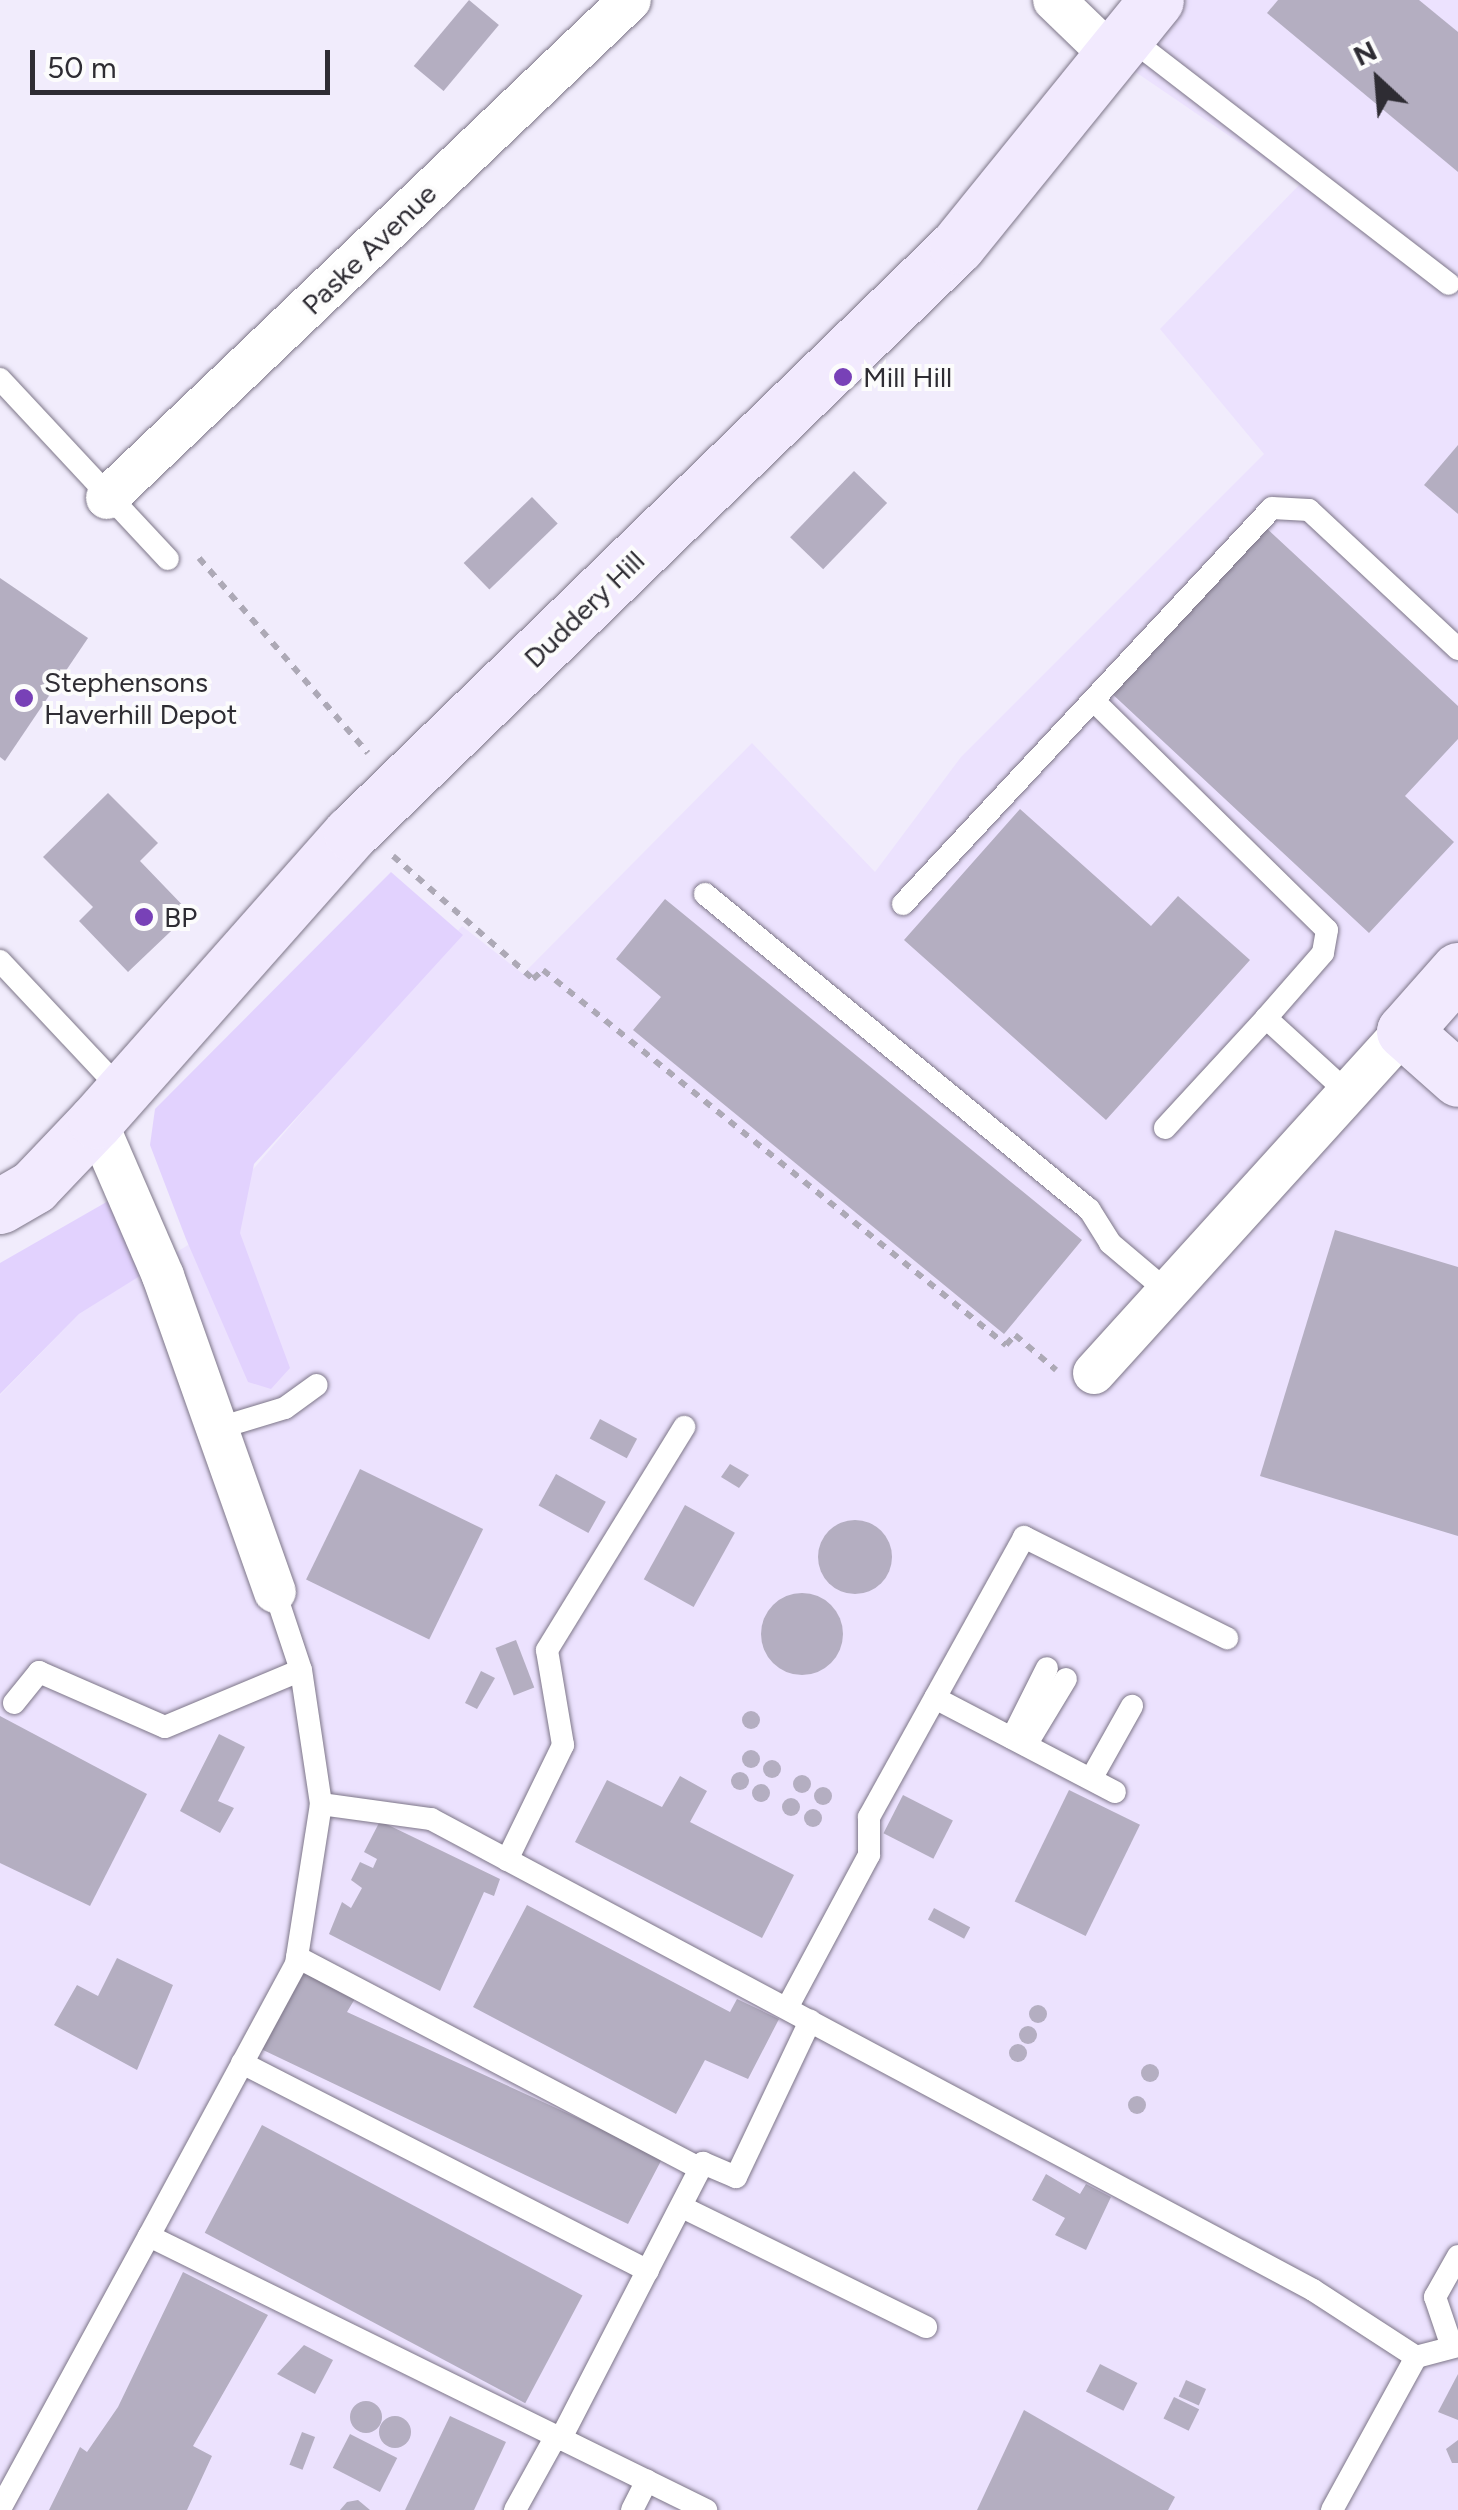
<!DOCTYPE html>
<html>
<head>
<meta charset="utf-8">
<style>
	body { margin:0 }
	#map { position:relative; width:1458px; height:2510px; overflow:hidden; background:#f1ecfc; font-family:Figtree,sans-serif }
	div>[style] { position:absolute }
	.built>* { inset:0; background:#ece2fe }
	.green>* { inset:0; background:#e2d2fe }
	.building>* { inset:0; background:#b4aec1; transform-origin:0 0 }
	.round { border-radius:50% }
	.path>* { height:6px; margin-top:-3px; transform-origin:0; background:repeating-linear-gradient(90deg,#ada9b6 0 8px,transparent 0 16px) }
	.roads { filter:drop-shadow(0 0 2px #7d7688) drop-shadow(0 0 2px #7d7688) }
	.lane>* { height:22px; margin:-11px; padding:0 11px; transform-origin:11px; border-radius:11px; background:#fff }
	.street>* { height:42px; margin:-21px; padding:0 21px; transform-origin:21px; border-radius:21px; background:#fff }
	.secondary>* { height:55px; margin:-27.5px; padding:0 27.5px; transform-origin:27.5px; border-radius:27.5px; background:#f2eafe }
	.dots>* { width:28px; height:28px; translate:-50% -50%; box-sizing:border-box; border:5px solid #fcfcfc; border-radius:50% }
	span { translate:-50% -50%; white-space:nowrap; text-align:center; line-height:1.15; -webkit-text-stroke:8px #fcfcfc; paint-order:stroke }
	.street-label { font-size:28px; color:#2e2c33 }
	.poi-label { font-size:28px; color:#2e2c33 }
	.left { translate:0 -50%; text-align:left }
	.north { position:absolute; left:1328px; top:30px; width:100px; height:100px; -webkit-text-stroke:8px #fcfcfc; paint-order:stroke; rotate:334deg; font-size:28px; font-weight:700; line-height:40px; text-align:center; color:#2e2c33 }
	.north::after { content:''; display:block; margin:auto; width:35px; height:45px; background:#2e2c33; clip-path:polygon(50% 0,100% 100%,50% 72%,0 100%) }
	.scale { position:absolute; left:30px; top:50px; width:300px; height:45px; box-sizing:border-box; border:5px solid #2e2c33; border-top:0; padding-left:12px; font-size:30px; line-height:35px; white-space:nowrap; color:#2e2c33; -webkit-text-stroke:8px #fcfcfc; paint-order:stroke }
</style>
</head>
<body>
<div id="map">
	<div class="built">
		<i style="clip-path:polygon(1156px 0,1458px 0,1458px 2510px,0 2510px,0 1395px,79px 1314px,188px 1245px,462px 926px,523px 974px,752px 743px,875px 872px,961px 757px,1264px 454px,1160px 329px,1300px 184px,1112px 56px)"></i>
	</div>
	<div class="green">
		<i style="clip-path:polygon(391px 872px,463px 935px,254px 1164px,240px 1233px,290px 1368px,271px 1389px,248px 1382px,186px 1239px,150px 1145px,155px 1109px)"></i>
		<i style="clip-path:polygon(117px 1196px,143px 1274px,79px 1314px,0 1394px,0 1263px)"></i>
	</div>
	<div class="building">
		<i style="left:469px;top:0;width:39px;height:86px;rotate:40deg"></i>
		<i style="clip-path:polygon(1278px 0,1419px 0,1458px 32px,1458px 172px,1267px 13px)"></i>
		<i style="clip-path:polygon(1458px 445px,1458px 514px,1424px 485px)"></i>
		<i style="left:854px;top:471px;width:46px;height:92px;rotate:44deg"></i>
		<i style="left:532px;top:497px;width:37px;height:95px;rotate:46deg"></i>
		<i style="clip-path:polygon(1263px 525px,1458px 706px,1458px 739px,1405px 796px,1454px 842px,1369px 933px,1108px 690px)"></i>
		<i style="clip-path:polygon(0 578px,88px 638px,5px 761px,0 757px)"></i>
		<i style="clip-path:polygon(108px 793px,158px 843px,140px 861px,190px 913px,128px 972px,79px 921px,93px 907px,43px 857px)"></i>
		<i style="clip-path:polygon(1020px 809px,1151px 926px,1178px 896px,1250px 960px,1106px 1120px,904px 940px)"></i>
		<i style="clip-path:polygon(665px 899px,1082px 1240px,1004px 1334px,633px 1030px,661px 997px,616px 959px)"></i>
		<i style="clip-path:polygon(1335px 1230px,1458px 1267px,1458px 1536px,1260px 1476px)"></i>
		<i style="left:600px;top:1419px;width:42px;height:22px;rotate:28deg"></i>
		<i style="clip-path:polygon(730px 1464px,749px 1475px,739px 1488px,721px 1477px)"></i>
		<i style="left:360px;top:1469px;width:137px;height:123px;rotate:26deg"></i>
		<i style="left:556px;top:1474px;width:57px;height:36px;rotate:29deg"></i>
		<i style="left:685px;top:1505px;width:57px;height:85px;rotate:29deg"></i>
		<i class="round" style="left:818px;top:1520px;width:74px;height:74px"></i>
		<i class="round" style="left:761px;top:1593px;width:82px;height:82px"></i>
		<i style="left:516px;top:1640px;width:51px;height:22px;rotate:69deg"></i>
		<i style="clip-path:polygon(481px 1671px,495px 1678px,477px 1709px,465px 1703px)"></i>
		<i class="round" style="left:742px;top:1711px;width:18px;height:18px"></i>
		<i style="clip-path:polygon(0 1716px,147px 1794px,90px 1906px,0 1863px)"></i>
		<i style="clip-path:polygon(219px 1734px,245px 1747px,218px 1801px,234px 1808px,220px 1833px,180px 1811px)"></i>
		<i class="round" style="left:742px;top:1750px;width:18px;height:18px"></i>
		<i class="round" style="left:763px;top:1760px;width:18px;height:18px"></i>
		<i class="round" style="left:731px;top:1772px;width:18px;height:18px"></i>
		<i class="round" style="left:793px;top:1775px;width:18px;height:18px"></i>
		<i style="clip-path:polygon(680px 1776px,707px 1791px,690px 1822px,794px 1875px,762px 1938px,575px 1842px,607px 1780px,662px 1807px)"></i>
		<i class="round" style="left:752px;top:1784px;width:18px;height:18px"></i>
		<i class="round" style="left:814px;top:1787px;width:18px;height:18px"></i>
		<i style="left:1069px;top:1790px;width:79px;height:124px;rotate:26deg"></i>
		<i style="left:903px;top:1795px;width:56px;height:43px;rotate:27deg"></i>
		<i class="round" style="left:782px;top:1798px;width:18px;height:18px"></i>
		<i class="round" style="left:804px;top:1809px;width:18px;height:18px"></i>
		<i style="clip-path:polygon(380px 1821px,500px 1879px,494px 1896px,484px 1892px,440px 1991px,329px 1934px,342px 1902px,351px 1908px,362px 1888px,351px 1880px,360px 1862px,373px 1868px,377px 1859px,364px 1852px)"></i>
		<i style="clip-path:polygon(527px 1905px,730px 2012px,737px 1999px,779px 2019px,748px 2079px,705px 2060px,676px 2114px,473px 2007px)"></i>
		<i style="left:934px;top:1908px;width:41px;height:13px;rotate:28deg"></i>
		<i style="clip-path:polygon(117px 1958px,173px 1985px,137px 2070px,54px 2025px,77px 1985px,98px 1996px)"></i>
		<i style="clip-path:polygon(304px 1960px,356px 1997px,347px 2012px,663px 2157px,628px 2224px,261px 2049px)"></i>
		<i class="round" style="left:1029px;top:2005px;width:18px;height:18px"></i>
		<i class="round" style="left:1019px;top:2026px;width:18px;height:18px"></i>
		<i class="round" style="left:1009px;top:2044px;width:18px;height:18px"></i>
		<i class="round" style="left:1141px;top:2064px;width:18px;height:18px"></i>
		<i class="round" style="left:1128px;top:2096px;width:18px;height:18px"></i>
		<i style="left:262px;top:2125px;width:363px;height:122px;rotate:28deg"></i>
		<i style="clip-path:polygon(1046px 2174px,1080px 2194px,1086px 2184px,1111px 2197px,1086px 2250px,1055px 2235px,1065px 2218px,1032px 2200px)"></i>
		<i style="clip-path:polygon(183px 2272px,268px 2315px,193px 2446px,212px 2456px,187px 2510px,49px 2510px,80px 2447px,87px 2452px,118px 2407px)"></i>
		<i style="clip-path:polygon(304px 2345px,333px 2360px,315px 2394px,277px 2374px)"></i>
		<i style="left:1100px;top:2364px;width:42px;height:31px;rotate:27deg"></i>
		<i style="clip-path:polygon(1458px 2374px,1458px 2420px,1438px 2412px)"></i>
		<i style="left:1186px;top:2380px;width:22px;height:18px;rotate:24deg"></i>
		<i style="left:1174px;top:2397px;width:28px;height:24px;rotate:26deg"></i>
		<i class="round" style="left:350px;top:2401px;width:32px;height:32px"></i>
		<i style="clip-path:polygon(1024px 2410px,1175px 2497px,1168px 2510px,977px 2510px)"></i>
		<i class="round" style="left:379px;top:2416px;width:32px;height:32px"></i>
		<i style="clip-path:polygon(450px 2416px,506px 2442px,474px 2510px,405px 2510px)"></i>
		<i style="left:302px;top:2432px;width:14px;height:35px;rotate:21deg"></i>
		<i style="left:350px;top:2434px;width:53px;height:38px;rotate:27deg"></i>
		<i style="clip-path:polygon(1458px 2440px,1458px 2463px,1452px 2463px,1446px 2449px)"></i>
		<i style="clip-path:polygon(358px 2500px,370px 2510px,340px 2510px,347px 2502px)"></i>
	</div>
	<div class="path">
		<i style="left:199px;top:558px;width:258px;rotate:49.1deg"></i>
		<i style="left:393px;top:856px;width:186px;rotate:41.3deg"></i>
		<i style="left:533px;top:979px;width:13px;rotate:-42deg"></i>
		<i style="left:543px;top:970px;width:596px;rotate:39.01deg"></i>
		<i style="left:1006px;top:1345px;width:13px;rotate:-48deg"></i>
		<i style="left:1015px;top:1335px;width:54px;rotate:40.5deg"></i>
	</div>
	<div class="roads">
		<div class="lane">
			<i style="left:1127px;top:36px;width:406px;rotate:37.6deg"></i>
			<i style="left:0;top:379px;width:246px;rotate:47deg"></i>
			<i style="left:1095px;top:702px;width:325px;rotate:44.5deg"></i>
			<i style="left:1327px;top:930px;width:23px;rotate:100deg"></i>
			<i style="left:1323px;top:953px;width:86px;rotate:131.2deg"></i>
			<i style="left:705px;top:894px;width:497px;rotate:39.4deg"></i>
			<i style="left:1089px;top:1209px;width:40px;rotate:58deg"></i>
			<i style="left:1110px;top:1243px;width:75px;rotate:40.1deg"></i>
			<i style="left:903px;top:904px;width:541px;rotate:-47.02deg"></i>
			<i style="left:1272px;top:508px;width:37px;rotate:3deg"></i>
			<i style="left:1309px;top:510px;width:204px;rotate:43deg"></i>
			<i style="left:0;top:961px;width:177px;rotate:46.8deg"></i>
			<i style="left:1165px;top:1128px;width:149px;rotate:-47.4deg"></i>
			<i style="left:1266px;top:1018px;width:108px;rotate:42.4deg"></i>
			<i style="left:219px;top:1428px;width:69px;rotate:-16.9deg"></i>
			<i style="left:285px;top:1408px;width:39px;rotate:-36deg"></i>
			<i style="left:275px;top:1592px;width:82px;rotate:71.6deg"></i>
			<i style="left:301px;top:1670px;width:135px;rotate:81.5deg"></i>
			<i style="left:321px;top:1804px;width:162px;rotate:98.9deg"></i>
			<i style="left:296px;top:1964px;width:309px;rotate:118.4deg"></i>
			<i style="left:149px;top:2236px;width:621px;rotate:26.19deg"></i>
			<i style="left:935px;top:1698px;width:203px;rotate:27.6deg"></i>
			<i style="left:14px;top:1703px;width:40px;rotate:-51deg"></i>
			<i style="left:39px;top:1672px;width:137px;rotate:23.6deg"></i>
			<i style="left:165px;top:1727px;width:147px;rotate:-22.7deg"></i>
			<i style="left:1012px;top:1738px;width:78px;rotate:-63.4deg"></i>
			<i style="left:1026px;top:1745px;width:77px;rotate:-58.8deg"></i>
			<i style="left:1091px;top:1779px;width:84px;rotate:-60.7deg"></i>
			<i style="left:321px;top:1804px;width:111px;rotate:7.8deg"></i>
			<i style="left:431px;top:1819px;width:1000px;rotate:28.1deg"></i>
			<i style="left:1313px;top:2290px;width:123px;rotate:33deg"></i>
			<i style="left:507px;top:1860px;width:128px;rotate:-64deg"></i>
			<i style="left:563px;top:1745px;width:96px;rotate:-99.6deg"></i>
			<i style="left:547px;top:1650px;width:262px;rotate:-58.4deg"></i>
			<i style="left:297px;top:1957px;width:455px;rotate:27.7deg"></i>
			<i style="left:787px;top:2008px;width:174px;rotate:-61.8deg"></i>
			<i style="left:869px;top:1855px;width:38px;rotate:-90deg"></i>
			<i style="left:869px;top:1817px;width:320px;rotate:-61deg"></i>
			<i style="left:1024px;top:1537px;width:227px;rotate:26.5deg"></i>
			<i style="left:242px;top:2063px;width:456px;rotate:27.1deg"></i>
			<i style="left:682px;top:2207px;width:272px;rotate:26.2deg"></i>
			<i style="left:1452px;top:2347px;width:53px;rotate:-108.8deg"></i>
			<i style="left:1435px;top:2297px;width:47px;rotate:-60.7deg"></i>
			<i style="left:560px;top:2440px;width:312px;rotate:-62.7deg"></i>
			<i style="left:703px;top:2163px;width:36px;rotate:23deg"></i>
			<i style="left:736px;top:2177px;width:173px;rotate:-64.6deg"></i>
			<i style="left:0;top:2509px;width:311px;rotate:-61.4deg"></i>
			<i style="left:515px;top:2510px;width:85px;rotate:-61deg"></i>
			<i style="left:632px;top:2510px;width:33px;rotate:-63deg"></i>
			<i style="left:1332px;top:2510px;width:175px;rotate:-61.2deg"></i>
			<i style="left:1416px;top:2357px;width:43px;rotate:-14.7deg"></i>
		</div>
		<div class="street">
			<i style="left:1054px;top:0;width:81px;rotate:44deg"></i>
			<i style="left:107px;top:498px;width:722px;rotate:-43.6deg"></i>
			<i style="left:96px;top:1121px;width:169px;rotate:66.6deg"></i>
			<i style="left:163px;top:1276px;width:335px;rotate:70.5deg"></i>
			<i style="left:1094px;top:1373px;width:462px;rotate:-47.8deg"></i>
		</div>
		<div class="secondary">
			<i style="left:1458px;top:970px;width:81px;rotate:131.5deg"></i>
			<i style="left:1404px;top:1031px;width:72px;rotate:41.6deg"></i>
			<i style="left:0;top:1206px;width:39px;rotate:-30deg"></i>
			<i style="left:34px;top:1186px;width:90px;rotate:-46.4deg"></i>
			<i style="left:96px;top:1121px;width:385px;rotate:-48.5deg"></i>
			<i style="left:351px;top:833px;width:844px;rotate:-44.09deg"></i>
			<i style="left:957px;top:246px;width:316px;rotate:-51deg"></i>
		</div>
	</div>
	<div class="dots">
		<i style="left:843px;top:377px;background:#7841b7"></i>
		<i style="left:24px;top:698px;background:#7841b7"></i>
		<i style="left:144px;top:917px;background:#7841b7"></i>
	</div>
	<div class="street-label">
		<span style="left:369px;top:249px;rotate:-44deg">Paske Avenue</span>
		<span style="left:584px;top:609px;rotate:-44deg">Duddery Hill</span>
	</div>
	<div class="poi-label">
		<span class="left" style="left:863px;top:377px">Mill Hill</span>
		<span class="left" style="left:44px;top:698px">Stephensons<br>Haverhill Depot</span>
		<span class="left" style="left:164px;top:917px">BP</span>
	</div>
	<div class="north">N</div>
	<div class="scale">50 m</div>
</div>
</body>
</html>
